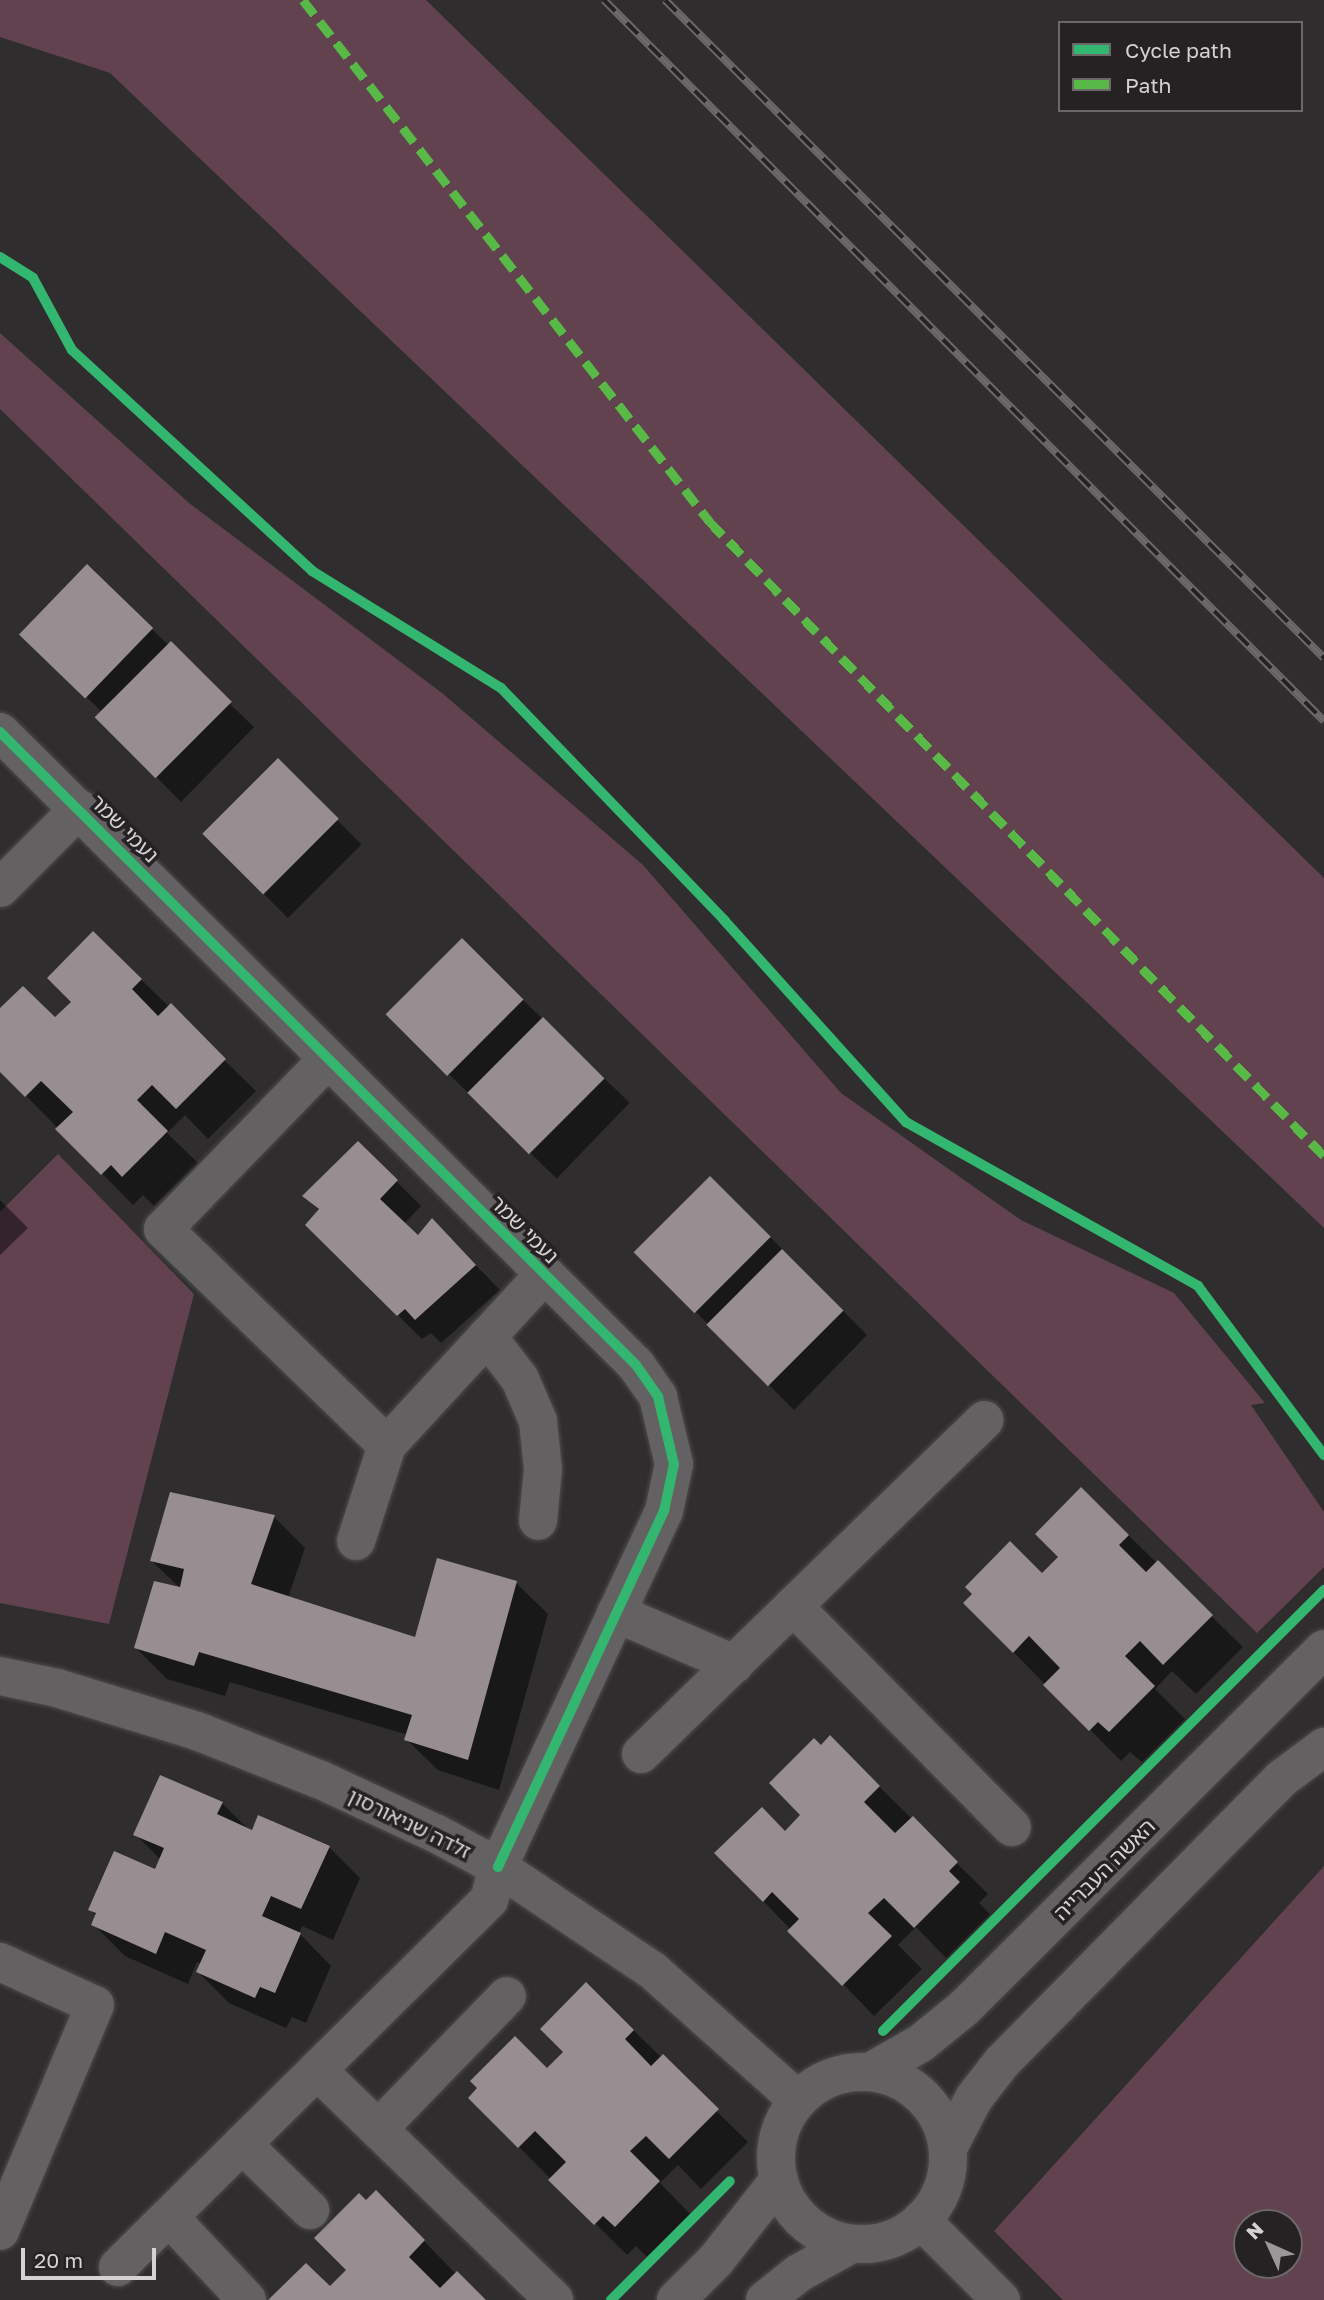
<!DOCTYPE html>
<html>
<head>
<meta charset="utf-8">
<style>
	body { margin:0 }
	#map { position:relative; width:1324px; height:2300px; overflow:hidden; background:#2f2d2e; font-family:"Golos Text","Noto Sans Hebrew",sans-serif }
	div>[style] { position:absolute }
	.green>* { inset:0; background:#62424f }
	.shadow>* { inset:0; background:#0007; transform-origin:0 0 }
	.building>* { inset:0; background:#988d91; transform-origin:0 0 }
	.roads { filter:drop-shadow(0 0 2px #4d4b4c) drop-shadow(0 0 2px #4d4b4c) }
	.minor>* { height:38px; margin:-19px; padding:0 19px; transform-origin:19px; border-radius:19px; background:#636162 }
	.minor>.ring { margin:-19px; padding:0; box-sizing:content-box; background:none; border:38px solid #636162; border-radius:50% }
	.rail>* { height:8px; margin-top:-4px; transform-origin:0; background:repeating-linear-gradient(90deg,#262224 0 16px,#6b696a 0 32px); box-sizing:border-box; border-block:2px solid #6b696a }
	.quiet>* { height:9px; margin-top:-4.5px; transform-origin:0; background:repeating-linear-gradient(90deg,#58b947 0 18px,transparent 0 27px) }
	.cycleway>* { height:10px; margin:-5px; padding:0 5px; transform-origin:5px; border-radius:5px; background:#33b770 }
	span { translate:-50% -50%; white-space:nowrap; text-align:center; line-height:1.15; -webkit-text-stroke:7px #262224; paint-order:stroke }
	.street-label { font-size:21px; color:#d5d2d3 }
	.legend { position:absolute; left:1058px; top:21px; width:245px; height:91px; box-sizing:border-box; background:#262224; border:2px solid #6c686a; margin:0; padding:9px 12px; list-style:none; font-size:21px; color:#d5d2d3 }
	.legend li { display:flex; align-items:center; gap:14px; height:35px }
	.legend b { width:35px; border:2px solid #6c686a }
	.north { position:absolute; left:1233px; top:2209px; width:70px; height:70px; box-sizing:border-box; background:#262224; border:2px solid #6c686a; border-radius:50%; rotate:315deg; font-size:19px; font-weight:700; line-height:28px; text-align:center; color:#d5d2d3 }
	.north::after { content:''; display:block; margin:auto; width:24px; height:32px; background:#9b9899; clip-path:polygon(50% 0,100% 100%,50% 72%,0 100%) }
	.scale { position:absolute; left:21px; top:2248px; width:135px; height:32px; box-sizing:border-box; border:4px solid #d5d2d3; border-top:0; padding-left:9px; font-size:21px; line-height:24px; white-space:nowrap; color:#d5d2d3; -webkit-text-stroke:5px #262224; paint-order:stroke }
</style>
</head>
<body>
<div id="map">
	<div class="green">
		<i style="clip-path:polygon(0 0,426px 0,1324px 878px,1324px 1228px,110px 73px,0 37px)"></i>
		<i style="clip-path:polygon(0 333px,189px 503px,442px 693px,643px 865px,841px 1093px,1021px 1220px,1174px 1293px,1265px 1403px,1251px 1405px,1324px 1512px,1324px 1567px,1257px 1633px,0 409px)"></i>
		<i style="clip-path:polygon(58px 1154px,194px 1294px,109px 1624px,0 1603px,0 1212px)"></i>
		<i style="clip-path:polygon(evenodd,1324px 1866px,1324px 2300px,1063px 2300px,994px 2231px,1324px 1866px,1247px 2223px,1289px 2223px,1289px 2265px,1247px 2265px,1247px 2223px)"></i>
	</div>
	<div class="shadow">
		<i style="clip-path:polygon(87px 567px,254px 727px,181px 802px,97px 717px,102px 712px,22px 634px)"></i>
		<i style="left:278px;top:761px;width:118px;height:104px;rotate:45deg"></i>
		<i style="clip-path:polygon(93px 933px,256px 1091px,208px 1139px,185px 1115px,167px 1133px,198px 1163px,154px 1206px,143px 1195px,133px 1205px,0 1069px,0 1011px,55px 1020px,73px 1002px)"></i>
		<i style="left:462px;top:941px;width:233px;height:105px;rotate:44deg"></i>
		<i style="clip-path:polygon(358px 1143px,421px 1206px,404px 1224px,418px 1237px,456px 1245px,500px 1290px,441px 1343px,431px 1333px,422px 1339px,307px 1225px,320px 1211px,305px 1196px)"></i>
		<i style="clip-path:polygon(0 1200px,28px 1228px,0 1255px)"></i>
		<i style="clip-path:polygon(770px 1237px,867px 1335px,794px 1410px,637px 1253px)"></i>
		<i style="clip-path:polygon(1081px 1489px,1243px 1647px,1196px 1694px,1172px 1671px,1155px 1689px,1185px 1719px,1142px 1762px,1130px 1752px,1121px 1761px,965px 1603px,1042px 1576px,1061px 1557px)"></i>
		<i style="clip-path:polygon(274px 1517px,305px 1548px,288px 1598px,416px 1639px,516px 1583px,548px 1614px,499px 1790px,438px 1770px,406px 1739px,408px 1735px,230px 1682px,225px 1696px,167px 1679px,136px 1648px,180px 1588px,152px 1561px)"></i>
		<i style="clip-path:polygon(830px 1738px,988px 1894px,979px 1903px,990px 1914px,946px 1958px,916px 1927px,898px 1945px,922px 1969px,874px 2016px,717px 1853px,785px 1833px,803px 1815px,821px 1747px)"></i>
		<i style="clip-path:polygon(222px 1803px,249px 1830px,329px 1847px,360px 1878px,333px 1940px,302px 1926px,299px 1933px,331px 1966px,306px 2023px,292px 2017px,286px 2028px,229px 2003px,198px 1972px,202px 1964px,197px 1962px,188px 1984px,125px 1956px,94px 1925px,97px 1916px,90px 1909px,156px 1871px,161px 1860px,136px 1835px)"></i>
		<i style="clip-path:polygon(586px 1984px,748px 2142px,701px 2189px,678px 2165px,660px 2183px,690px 2214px,647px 2257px,636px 2246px,627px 2255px,470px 2098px,547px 2071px,566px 2052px)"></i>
		<i style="clip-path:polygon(376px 2192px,456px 2274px,484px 2300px,270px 2300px,330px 2288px,348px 2270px,366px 2202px)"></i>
	</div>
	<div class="building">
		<i style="left:87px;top:564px;width:92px;height:98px;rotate:44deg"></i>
		<i style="left:171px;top:641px;width:86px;height:108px;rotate:45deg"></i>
		<i style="left:278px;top:758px;width:86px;height:107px;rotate:45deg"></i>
		<i style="clip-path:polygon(93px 931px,142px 979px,132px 989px,158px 1016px,171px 1003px,226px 1059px,176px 1109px,152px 1085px,137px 1100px,168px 1131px,122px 1177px,111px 1165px,101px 1175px,55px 1129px,73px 1112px,41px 1081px,25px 1097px,0 1072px,0 1008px,23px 986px,55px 1017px,71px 1002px,47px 978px)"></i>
		<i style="left:462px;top:938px;width:87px;height:108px;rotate:45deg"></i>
		<i style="left:543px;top:1017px;width:87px;height:107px;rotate:45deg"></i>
		<i style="clip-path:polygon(358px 1141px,398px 1180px,380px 1199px,418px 1235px,432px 1218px,476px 1265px,415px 1320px,405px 1309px,397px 1316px,305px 1225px,319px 1209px,302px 1196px)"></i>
		<i style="left:710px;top:1176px;width:86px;height:108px;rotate:45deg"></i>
		<i style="left:782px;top:1249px;width:87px;height:107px;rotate:45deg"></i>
		<i style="clip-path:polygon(1081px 1487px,1129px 1535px,1119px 1545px,1146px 1572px,1158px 1560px,1213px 1615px,1163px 1665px,1140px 1641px,1125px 1656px,1155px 1686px,1109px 1732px,1098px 1722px,1089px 1731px,1043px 1685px,1060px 1668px,1029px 1636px,1013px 1653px,963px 1603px,972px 1594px,965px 1587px,1010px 1541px,1042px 1573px,1058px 1557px,1035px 1534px)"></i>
		<i style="clip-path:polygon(170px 1492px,275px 1515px,251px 1584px,415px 1637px,437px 1558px,517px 1581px,468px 1760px,404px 1740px,412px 1715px,199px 1652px,194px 1666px,134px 1648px,154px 1581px,180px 1587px,184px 1569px,150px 1561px)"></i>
		<i style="clip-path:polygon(830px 1735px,880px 1786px,864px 1802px,895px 1833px,913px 1816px,958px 1862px,949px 1871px,960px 1882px,914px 1928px,884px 1898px,868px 1913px,892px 1936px,842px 1986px,787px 1931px,799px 1919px,772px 1892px,763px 1902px,714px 1853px,762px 1807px,785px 1831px,800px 1815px,769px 1783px,814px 1738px,821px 1745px)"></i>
		<i style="clip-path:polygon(160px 1775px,223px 1802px,217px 1814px,252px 1830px,258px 1815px,330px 1846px,301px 1909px,271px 1896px,262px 1916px,301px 1933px,275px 1993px,260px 1987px,255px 1998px,196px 1972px,206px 1950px,165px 1932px,156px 1954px,91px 1925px,96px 1913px,88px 1910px,114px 1851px,155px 1869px,164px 1848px,133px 1835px)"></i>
		<i style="clip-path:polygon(586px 1982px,634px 2030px,625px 2039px,651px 2066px,663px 2054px,719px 2109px,669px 2159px,646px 2136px,630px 2151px,660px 2181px,615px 2227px,603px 2216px,594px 2225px,548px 2180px,566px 2162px,535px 2131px,518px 2148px,468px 2098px,477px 2088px,470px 2081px,515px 2036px,547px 2068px,563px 2052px,540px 2029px)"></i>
		<i style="clip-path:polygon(376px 2190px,425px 2240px,409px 2257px,440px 2288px,457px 2271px,486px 2300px,268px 2300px,306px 2263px,330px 2286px,346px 2270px,314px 2238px,359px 2193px,366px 2200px)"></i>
	</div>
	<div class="roads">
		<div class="minor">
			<i style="left:0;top:732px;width:897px;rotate:44.86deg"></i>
			<i style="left:636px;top:1365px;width:39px;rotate:55deg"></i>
			<i style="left:658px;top:1397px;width:69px;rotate:76.6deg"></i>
			<i style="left:674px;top:1464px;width:48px;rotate:102deg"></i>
			<i style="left:664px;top:1511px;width:393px;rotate:115deg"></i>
			<i style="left:498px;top:1867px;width:34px;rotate:105deg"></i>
			<i style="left:489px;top:1900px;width:522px;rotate:135.31deg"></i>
			<i style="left:0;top:888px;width:112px;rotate:-45deg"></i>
			<i style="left:328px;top:1059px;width:237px;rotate:134.1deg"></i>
			<i style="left:163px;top:1229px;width:311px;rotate:44deg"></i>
			<i style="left:387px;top:1445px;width:231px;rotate:-47.3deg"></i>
			<i style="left:487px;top:1336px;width:54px;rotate:52.5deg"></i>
			<i style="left:520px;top:1379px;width:46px;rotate:66.8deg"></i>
			<i style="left:538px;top:1421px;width:48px;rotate:84.1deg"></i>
			<i style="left:543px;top:1469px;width:52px;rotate:95.5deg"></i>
			<i style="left:356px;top:1541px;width:101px;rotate:-72.1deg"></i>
			<i style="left:793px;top:1606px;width:311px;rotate:45.3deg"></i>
			<i style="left:616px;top:1613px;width:129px;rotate:23.4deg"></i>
			<i style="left:0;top:1676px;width:58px;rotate:11.9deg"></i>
			<i style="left:57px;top:1688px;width:146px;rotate:17.1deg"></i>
			<i style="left:197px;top:1731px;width:133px;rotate:21.6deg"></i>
			<i style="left:321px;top:1780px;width:128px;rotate:25deg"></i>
			<i style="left:437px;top:1834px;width:69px;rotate:28.4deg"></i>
			<i style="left:498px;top:1867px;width:185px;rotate:33.8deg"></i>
			<i style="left:652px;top:1970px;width:195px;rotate:41.7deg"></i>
			<i style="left:641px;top:1754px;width:479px;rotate:-44.2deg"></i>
			<i style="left:0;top:1962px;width:104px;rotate:24.4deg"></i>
			<i style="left:95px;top:2005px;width:245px;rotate:112.8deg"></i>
			<i style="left:317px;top:2070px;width:330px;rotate:44.1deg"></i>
			<i style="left:870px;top:2072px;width:59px;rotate:-29.6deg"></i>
			<i style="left:921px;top:2043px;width:55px;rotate:-39.1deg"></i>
			<i style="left:964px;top:2008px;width:508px;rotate:-44.92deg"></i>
			<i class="ring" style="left:776px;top:2072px;width:134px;height:134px"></i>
			<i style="left:378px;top:2129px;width:185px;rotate:-45.9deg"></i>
			<i style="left:242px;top:2144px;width:95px;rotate:44.1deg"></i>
			<i style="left:948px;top:2148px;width:56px;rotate:-62.5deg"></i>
			<i style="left:974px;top:2098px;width:46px;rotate:-52.1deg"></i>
			<i style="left:1002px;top:2062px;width:397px;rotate:-45.4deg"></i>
			<i style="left:1281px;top:1779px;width:54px;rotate:-36.7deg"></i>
			<i style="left:169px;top:2217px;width:114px;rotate:46.8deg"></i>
			<i style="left:921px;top:2220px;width:113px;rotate:45deg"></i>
			<i style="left:676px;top:2300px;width:57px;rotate:-45deg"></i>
			<i style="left:716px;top:2260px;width:102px;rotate:-51.8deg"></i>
			<i style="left:765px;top:2300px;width:43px;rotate:-38.5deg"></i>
			<i style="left:799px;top:2273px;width:60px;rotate:-29.1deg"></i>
		</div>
	</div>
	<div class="rail">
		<i style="left:604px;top:0;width:1019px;rotate:45.04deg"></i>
		<i style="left:665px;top:0;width:931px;rotate:44.96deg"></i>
	</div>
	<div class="quiet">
		<i style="left:303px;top:0;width:662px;rotate:52.06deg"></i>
		<i style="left:710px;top:522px;width:883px;rotate:45.92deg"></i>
	</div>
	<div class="cycleway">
		<i style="left:0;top:257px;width:39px;rotate:32deg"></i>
		<i style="left:33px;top:278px;width:82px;rotate:61.6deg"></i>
		<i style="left:72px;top:350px;width:326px;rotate:42.6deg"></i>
		<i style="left:312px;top:571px;width:222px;rotate:31.8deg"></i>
		<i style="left:501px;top:688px;width:322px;rotate:46.1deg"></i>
		<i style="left:724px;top:920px;width:272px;rotate:48deg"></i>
		<i style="left:906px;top:1122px;width:335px;rotate:29.3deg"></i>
		<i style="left:1198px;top:1286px;width:211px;rotate:53.3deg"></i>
		<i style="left:0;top:732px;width:897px;rotate:44.86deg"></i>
		<i style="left:636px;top:1365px;width:39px;rotate:55deg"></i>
		<i style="left:658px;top:1397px;width:69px;rotate:76.6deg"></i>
		<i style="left:674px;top:1464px;width:48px;rotate:102deg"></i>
		<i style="left:664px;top:1511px;width:393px;rotate:115deg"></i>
		<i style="left:883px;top:2031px;width:624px;rotate:-45deg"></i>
		<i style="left:611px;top:2300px;width:168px;rotate:-45deg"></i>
	</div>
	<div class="street-label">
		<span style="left:125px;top:828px;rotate:45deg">נעמי שמר</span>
		<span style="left:525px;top:1229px;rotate:45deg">נעמי שמר</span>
		<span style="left:410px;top:1823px;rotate:26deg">זלדה שניאורסון</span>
		<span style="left:1104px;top:1869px;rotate:-45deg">האשה העברייה</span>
	</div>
	<ul class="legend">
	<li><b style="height:9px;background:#33b770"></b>Cycle path</li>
	<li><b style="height:9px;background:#58b947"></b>Path</li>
	</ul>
	<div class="north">N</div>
	<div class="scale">20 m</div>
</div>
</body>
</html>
